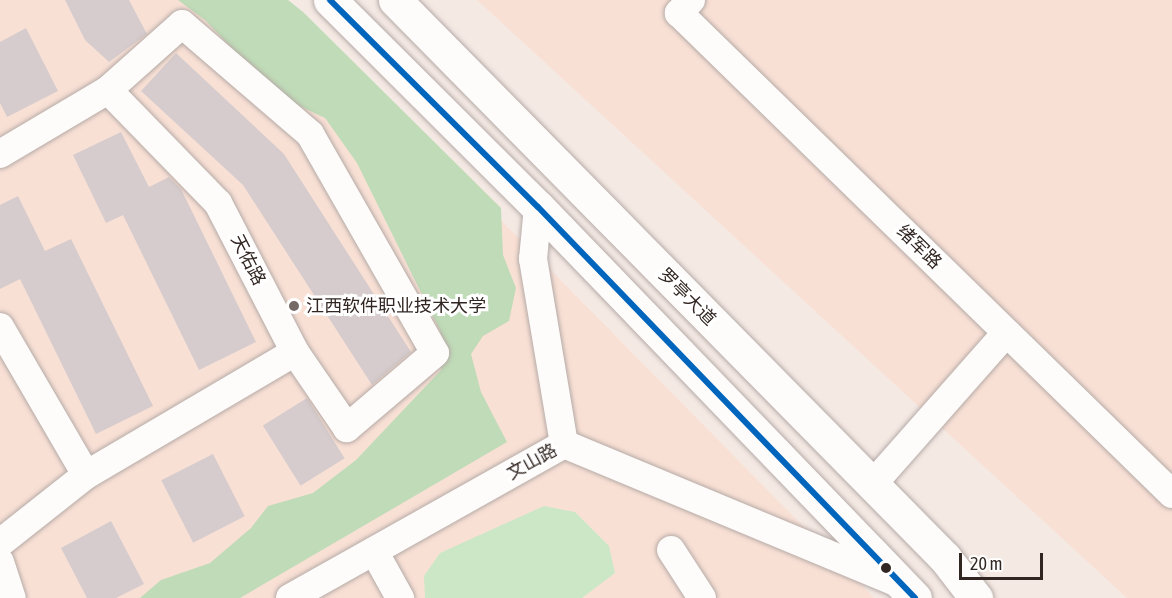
<!DOCTYPE html>
<html>
<head>
<meta charset="utf-8">
<style>
	body { margin:0 }
	#map { position:relative; width:1172px; height:598px; overflow:hidden; background:#f5e9e4; font-family:"Asap Condensed","Noto Sans SC",sans-serif }
	div>[style] { position:absolute }
	.built>* { inset:0; background:#f9e0d5 }
	.green>* { inset:0; background:#cce7c5 }
	.forest>* { inset:0; background:#bfdbb7 }
	.building>* { inset:0; background:#d6cccd; transform-origin:0 0 }
	.roads { filter:drop-shadow(0 0 2px #b5aba7) drop-shadow(0 0 2px #b5aba7) }
	.minor>* { height:28px; margin:-14px; padding:0 14px; transform-origin:14px; border-radius:14px; background:#fefcfb }
	.highway>* { height:33px; margin:-16.5px; padding:0 16.5px; transform-origin:16.5px; border-radius:16.5px; background:#fefcfb }
	.bus-1>* { height:6px; margin:-3px; padding:0 3px; transform-origin:3px; border-radius:3px; background:#0065bd }
	.dots>* { width:16px; height:16px; translate:-50% -50%; box-sizing:border-box; border:3px solid #fff; border-radius:50% }
	span { translate:-50% -50%; white-space:nowrap; text-align:center; line-height:1.15; -webkit-text-stroke:6px #fff; paint-order:stroke }
	.street-label { font-size:18px; color:#312622 }
	.poi-label { font-size:18px; color:#312622 }
	.left { translate:0 -50%; text-align:left }
	.scale { position:absolute; left:959px; top:553px; width:84px; height:27px; box-sizing:border-box; border:3px solid #312622; border-top:0; padding-left:8px; font-size:18px; line-height:21px; white-space:nowrap; color:#312622; -webkit-text-stroke:4px #fff; paint-order:stroke }
</style>
</head>
<body>
<div id="map">
	<div class="built">
		<i style="clip-path:polygon(0 0,274px 0,525px 244px,874px 598px,0 598px)"></i>
		<i style="clip-path:polygon(477px 0,1172px 0,1172px 598px,1127px 598px)"></i>
	</div>
	<div class="green">
		<i style="clip-path:polygon(544px 506px,575px 512px,609px 546px,615px 573px,582px 598px,425px 598px,424px 576px,440px 553px)"></i>
	</div>
	<div class="forest">
		<i style="clip-path:polygon(178px 0,288px 0,303px 12px,501px 208px,503px 255px,516px 288px,509px 321px,483px 336px,471px 354px,481px 392px,507px 442px,240px 598px,140px 598px,161px 580px,210px 563px,251px 528px,268px 506px,313px 493px,356px 460px,441px 370px,441px 333px,357px 163px,325px 118px,276px 95px,205px 20px)"></i>
	</div>
	<div class="building">
		<i style="clip-path:polygon(65px 0,129px 0,147px 34px,109px 62px,85px 40px)"></i>
		<i style="clip-path:polygon(26px 28px,58px 91px,7px 117px,0 103px,0 42px)"></i>
		<i style="clip-path:polygon(176px 53px,284px 154px,411px 352px,372px 385px,243px 185px,141px 91px)"></i>
		<i style="clip-path:polygon(121px 132px,149px 187px,169px 177px,181px 189px,256px 342px,199px 370px,123px 215px,106px 223px,73px 155px)"></i>
		<i style="clip-path:polygon(18px 196px,45px 251px,71px 239px,153px 406px,96px 434px,20px 279px,0 289px,0 205px)"></i>
		<i style="left:307px;top:398px;width:71px;height:52px;rotate:58deg"></i>
		<i style="left:213px;top:454px;width:70px;height:58px;rotate:63deg"></i>
		<i style="clip-path:polygon(111px 521px,144px 584px,116px 598px,87px 598px,61px 548px)"></i>
	</div>
	<div class="roads">
		<div class="minor">
			<i style="left:691px;top:0;width:18px;rotate:133deg"></i>
			<i style="left:679px;top:13px;width:689px;rotate:44.29deg"></i>
			<i style="left:108px;top:90px;width:99px;rotate:-41.7deg"></i>
			<i style="left:182px;top:24px;width:169px;rotate:40.7deg"></i>
			<i style="left:310px;top:134px;width:252px;rotate:60.3deg"></i>
			<i style="left:435px;top:353px;width:116px;rotate:139.6deg"></i>
			<i style="left:347px;top:428px;width:92px;rotate:-124.4deg"></i>
			<i style="left:0;top:154px;width:126px;rotate:-30.7deg"></i>
			<i style="left:108px;top:90px;width:158px;rotate:45.8deg"></i>
			<i style="left:218px;top:203px;width:168px;rotate:62.7deg"></i>
			<i style="left:295px;top:352px;width:243px;rotate:149.5deg"></i>
			<i style="left:86px;top:475px;width:110px;rotate:141.7deg"></i>
			<i style="left:0;top:327px;width:171px;rotate:59.8deg"></i>
			<i style="left:564px;top:444px;width:364px;rotate:22.6deg"></i>
			<i style="left:872px;top:485px;width:203px;rotate:-48.6deg"></i>
			<i style="left:671px;top:550px;width:57px;rotate:57.1deg"></i>
			<i style="left:374px;top:551px;width:54px;rotate:61deg"></i>
			<i style="left:0;top:562px;width:38px;rotate:72deg"></i>
			<i style="left:290px;top:598px;width:314px;rotate:-29.3deg"></i>
			<i style="left:564px;top:444px;width:188px;rotate:-99.5deg"></i>
			<i style="left:533px;top:259px;width:52px;rotate:-84.5deg"></i>
		</div>
		<div class="highway">
			<i style="left:330px;top:0;width:293px;rotate:44.9deg"></i>
			<i style="left:538px;top:207px;width:543px;rotate:46.04deg"></i>
			<i style="left:395px;top:0;width:783px;rotate:45.41deg"></i>
			<i style="left:945px;top:558px;width:51px;rotate:52.2deg"></i>
		</div>
	</div>
	<div class="bus-1">
		<i style="left:330px;top:0;width:293px;rotate:44.9deg"></i>
		<i style="left:538px;top:207px;width:543px;rotate:46.04deg"></i>
	</div>
	<div class="dots">
		<i style="left:294px;top:306px;background:#766a66"></i>
		<i style="left:886px;top:568px;background:#312622"></i>
	</div>
	<div class="street-label">
		<span style="left:919px;top:247px;rotate:44deg">绪军路</span>
		<span style="left:248px;top:260px;rotate:63deg">天佑路</span>
		<span style="left:687px;top:297px;rotate:45deg">罗亭大道</span>
		<span style="left:532px;top:462px;rotate:-29deg">文山路</span>
	</div>
	<div class="poi-label">
		<span class="left" style="left:306px;top:306px">江西软件职业技术大学</span>
	</div>
	<div class="scale">20 m</div>
</div>
</body>
</html>
